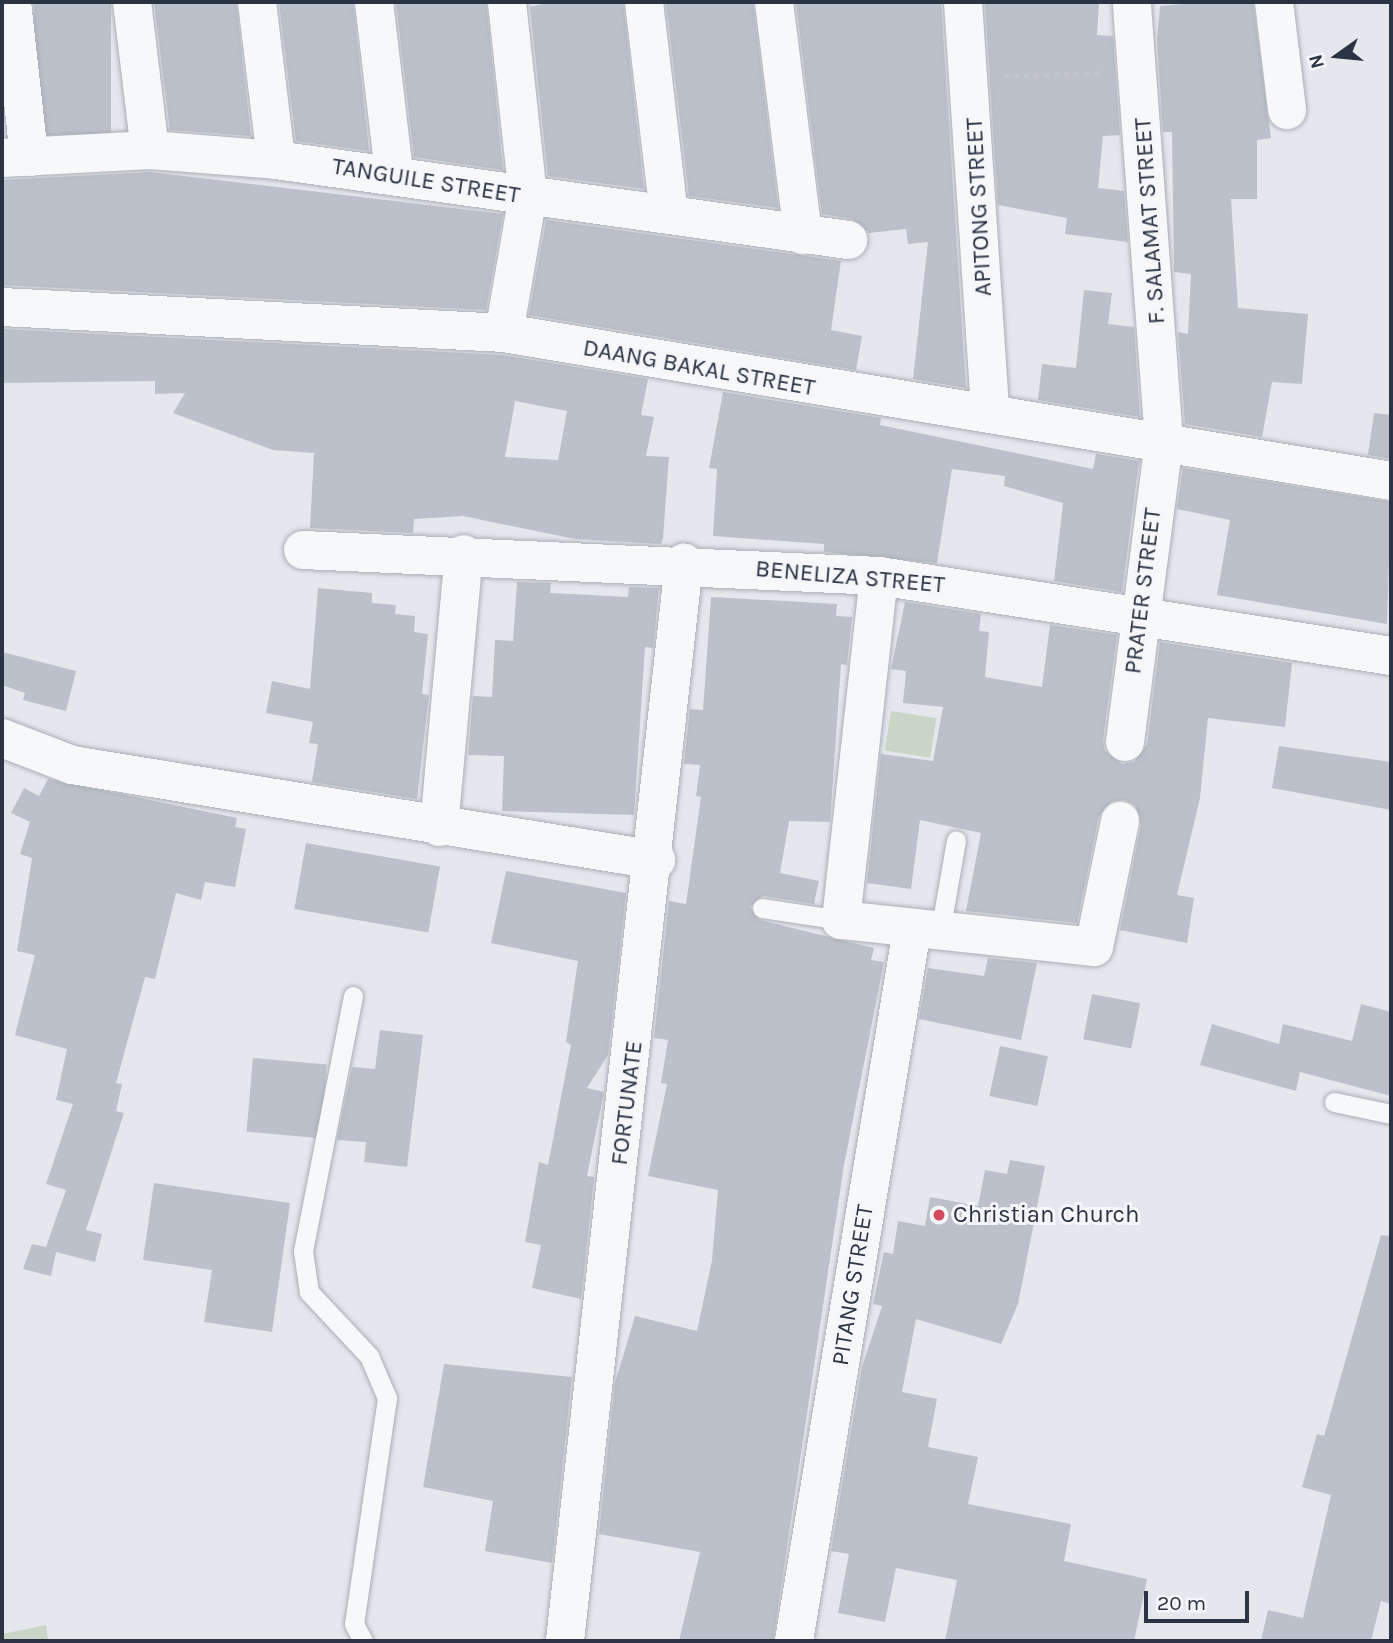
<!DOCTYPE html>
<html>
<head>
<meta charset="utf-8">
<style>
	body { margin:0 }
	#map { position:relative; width:1393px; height:1643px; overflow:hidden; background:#e4e7ec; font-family:Karla,sans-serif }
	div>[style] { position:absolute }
	.green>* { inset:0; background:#c9d6c5; transform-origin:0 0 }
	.building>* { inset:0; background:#bbc0ca; transform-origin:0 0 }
	.path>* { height:4.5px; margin-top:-2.25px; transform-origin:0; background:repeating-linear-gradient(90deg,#c2c5cb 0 5px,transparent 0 10px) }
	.roads { filter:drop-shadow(0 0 2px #a9aeb7) drop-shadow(0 0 2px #a9aeb7) }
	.service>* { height:19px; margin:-9.5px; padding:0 9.5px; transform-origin:9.5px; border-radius:9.5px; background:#f7f8fa }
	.minor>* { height:38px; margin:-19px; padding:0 19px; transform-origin:19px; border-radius:19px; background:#f7f8fa }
	.tertiary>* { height:38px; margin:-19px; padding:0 19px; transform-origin:19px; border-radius:19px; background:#f7f8fa }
	.dots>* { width:19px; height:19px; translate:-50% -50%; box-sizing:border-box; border:4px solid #f4f6f9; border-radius:50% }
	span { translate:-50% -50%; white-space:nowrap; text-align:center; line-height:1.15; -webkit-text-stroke:6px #f4f6f9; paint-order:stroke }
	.street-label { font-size:24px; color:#2b3445 }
	.poi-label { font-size:24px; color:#2b3445 }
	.left { translate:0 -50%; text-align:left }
	.frame { position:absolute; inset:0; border:4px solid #2b3445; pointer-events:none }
	.north { position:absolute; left:1302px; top:21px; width:70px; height:70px; -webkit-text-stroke:5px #f4f6f9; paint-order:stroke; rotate:255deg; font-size:19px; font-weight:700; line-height:28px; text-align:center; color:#2b3445 }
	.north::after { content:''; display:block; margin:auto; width:24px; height:32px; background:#2b3445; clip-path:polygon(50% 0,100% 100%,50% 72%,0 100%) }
	.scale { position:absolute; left:1144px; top:1591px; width:105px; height:32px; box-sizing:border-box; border:4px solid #2b3445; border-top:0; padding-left:9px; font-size:21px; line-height:24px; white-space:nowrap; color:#2b3445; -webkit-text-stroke:5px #f4f6f9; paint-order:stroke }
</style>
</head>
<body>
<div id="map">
	<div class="green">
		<i style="left:891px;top:711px;width:46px;height:40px;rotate:9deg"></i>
		<i style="clip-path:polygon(46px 1625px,48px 1641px,2px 1641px,2px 1634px)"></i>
	</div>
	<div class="building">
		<i style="left:34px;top:2px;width:77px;height:133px"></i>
		<i style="clip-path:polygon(154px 2px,236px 2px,251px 136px,170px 130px)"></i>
		<i style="clip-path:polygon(279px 2px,353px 2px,369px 151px,296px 141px)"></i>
		<i style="clip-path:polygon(396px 2px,486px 2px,503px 170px,414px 157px)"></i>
		<i style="clip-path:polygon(550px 2px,623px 2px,644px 189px,548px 176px,530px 7px)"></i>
		<i style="clip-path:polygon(666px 2px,753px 2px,778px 208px,689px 196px)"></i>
		<i style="clip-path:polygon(796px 2px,941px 2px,966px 388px,913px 379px,928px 242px,908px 244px,906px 229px,869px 233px,852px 219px,822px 214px)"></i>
		<i style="clip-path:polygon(985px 2px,1099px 2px,1097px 35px,1113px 36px,1120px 135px,1103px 136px,1098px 188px,1124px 191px,1128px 242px,1065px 234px,1067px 218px,998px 205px)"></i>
		<i style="clip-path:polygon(1208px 2px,1253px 2px,1271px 138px,1257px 140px,1257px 199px,1231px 199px,1238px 308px,1308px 314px,1302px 384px,1272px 382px,1262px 437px,1185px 424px,1178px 332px,1188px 334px,1191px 274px,1174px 272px,1172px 132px,1163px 132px,1157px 39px,1160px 6px)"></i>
		<i style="clip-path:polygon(150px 172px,503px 214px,486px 310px,2px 285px,2px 180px)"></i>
		<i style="clip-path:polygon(546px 220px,841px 261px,831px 330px,862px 336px,856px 370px,529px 315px)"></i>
		<i style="clip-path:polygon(1084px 290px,1112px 293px,1108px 324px,1134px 327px,1140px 417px,1038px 400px,1042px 364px,1076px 368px)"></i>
		<i style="clip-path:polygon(evenodd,2px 329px,502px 355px,648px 379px,641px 415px,654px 417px,646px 456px,669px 457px,663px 538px,661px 544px,575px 539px,463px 516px,414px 519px,413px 533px,310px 528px,314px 453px,273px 450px,173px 413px,185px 393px,155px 394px,155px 381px,2px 383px,2px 329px,515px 401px,567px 411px,558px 460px,505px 457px,515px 401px)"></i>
		<i style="clip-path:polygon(723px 392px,881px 418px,880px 425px,1093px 469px,1096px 454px,1139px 461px,1122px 592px,1054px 581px,1063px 503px,1004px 486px,1005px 476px,952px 469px,937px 563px,824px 552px,824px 544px,713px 536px,717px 469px,709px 468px)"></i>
		<i style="clip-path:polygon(1374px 413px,1391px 415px,1391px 459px,1368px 455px)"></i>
		<i style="clip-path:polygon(1183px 468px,1391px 502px,1387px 624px,1217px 595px,1230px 520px,1177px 509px)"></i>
		<i style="clip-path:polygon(517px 582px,551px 583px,550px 593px,628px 597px,629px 587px,659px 588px,653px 648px,645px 647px,634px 815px,502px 811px,504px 756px,468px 755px,473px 696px,492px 697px,495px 640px,513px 641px)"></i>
		<i style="clip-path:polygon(318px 588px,372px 593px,372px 603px,396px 605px,395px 614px,415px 616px,414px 632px,428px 634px,422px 694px,429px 695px,417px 799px,312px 782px,318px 744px,309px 743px,313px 722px,266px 713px,272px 681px,310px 689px)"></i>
		<i style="clip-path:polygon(711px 597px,837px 604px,836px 616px,852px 617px,847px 665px,841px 664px,830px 822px,789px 821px,780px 873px,819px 881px,814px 904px,763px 896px,750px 907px,760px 920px,874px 948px,871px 960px,884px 962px,844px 1165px,773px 1641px,679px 1641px,700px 1552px,599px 1534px,615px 1383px,635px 1316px,697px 1331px,712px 1260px,718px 1190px,648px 1176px,667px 1084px,661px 1083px,668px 1040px,654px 1038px,669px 901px,686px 904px,701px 797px,696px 796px,700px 765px,684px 764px,690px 709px,703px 710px)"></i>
		<i style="clip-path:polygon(905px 602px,981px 614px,979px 631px,989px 632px,985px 677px,1042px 687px,1050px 625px,1117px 635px,1103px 740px,1105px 751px,1122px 764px,1134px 762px,1147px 745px,1160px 642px,1292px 663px,1285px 727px,1208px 718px,1200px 798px,1177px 895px,1194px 898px,1187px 943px,1120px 930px,1141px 825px,1135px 805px,1124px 800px,1112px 801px,1099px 816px,1077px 923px,966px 911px,981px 833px,920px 820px,911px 889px,867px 883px,881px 754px,933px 761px,943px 707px,903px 703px,906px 671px,891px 669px)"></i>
		<i style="clip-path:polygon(2px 652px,76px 671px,66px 711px,23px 700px,25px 693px,2px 685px)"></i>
		<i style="clip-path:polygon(1279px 746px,1391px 762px,1391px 810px,1272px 788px)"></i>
		<i style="clip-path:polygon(48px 779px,237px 818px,235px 827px,246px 829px,235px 887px,205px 882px,201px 900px,176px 893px,155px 979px,145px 977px,116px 1083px,122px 1084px,116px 1111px,124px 1113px,86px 1230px,102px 1234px,95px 1262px,56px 1252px,51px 1276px,23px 1269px,32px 1244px,46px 1247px,66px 1190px,46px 1184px,73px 1104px,56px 1100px,67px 1049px,15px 1035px,35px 955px,17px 951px,32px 858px,20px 854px,30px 822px,11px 813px,24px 788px,39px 796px)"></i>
		<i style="left:306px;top:843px;width:136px;height:67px;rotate:10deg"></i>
		<i style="clip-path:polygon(506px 871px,626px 893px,608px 1055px,587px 1088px,604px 1092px,587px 1176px,594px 1177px,581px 1299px,532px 1288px,541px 1245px,525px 1242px,539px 1162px,548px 1165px,571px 1045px,566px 1042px,578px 961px,491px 943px)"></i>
		<i style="clip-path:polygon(988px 958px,1037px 963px,1021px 1040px,919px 1019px,928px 968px,984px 976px)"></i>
		<i style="left:1092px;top:994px;width:49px;height:46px;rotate:11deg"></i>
		<i style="clip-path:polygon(1361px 1004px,1391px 1012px,1391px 1096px,1300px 1072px,1296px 1091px,1200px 1065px,1212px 1024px,1279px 1044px,1283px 1024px,1352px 1041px)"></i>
		<i style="clip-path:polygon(380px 1030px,423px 1035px,407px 1167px,364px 1162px,366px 1142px,337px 1140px,352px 1067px,375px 1069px)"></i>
		<i style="left:1000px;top:1046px;width:49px;height:51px;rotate:12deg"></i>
		<i style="left:253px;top:1058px;width:74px;height:74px;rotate:5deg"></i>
		<i style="clip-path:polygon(1010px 1160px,1045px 1166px,1018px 1304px,1001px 1344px,916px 1319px,902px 1392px,937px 1399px,928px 1447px,978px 1457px,968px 1504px,1071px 1524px,1064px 1561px,1147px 1579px,1134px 1641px,945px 1641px,957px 1580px,896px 1568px,885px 1622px,838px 1613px,849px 1554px,831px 1551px,862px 1367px,882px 1306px,873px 1304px,884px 1252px,893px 1254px,898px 1221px,925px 1226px,930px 1197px,978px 1206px,985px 1170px,1007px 1174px)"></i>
		<i style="clip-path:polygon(154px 1183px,290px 1203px,272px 1332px,204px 1322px,212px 1270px,143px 1260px)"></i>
		<i style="clip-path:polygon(1381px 1235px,1391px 1236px,1391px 1604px,1381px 1601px,1371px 1641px,1261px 1641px,1268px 1610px,1303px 1618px,1331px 1495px,1302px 1487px,1317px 1434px,1324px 1436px)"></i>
		<i style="clip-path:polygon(444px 1364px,572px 1377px,552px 1563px,485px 1551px,493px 1501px,423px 1487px)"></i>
	</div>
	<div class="path">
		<i style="left:1004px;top:76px;width:96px;rotate:-1.8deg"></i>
	</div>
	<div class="roads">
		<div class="service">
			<i style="left:762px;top:908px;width:80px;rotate:8.6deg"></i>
			<i style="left:940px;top:932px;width:93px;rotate:-80.1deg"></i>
			<i style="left:353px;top:996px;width:260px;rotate:101.1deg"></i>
			<i style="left:303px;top:1251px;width:41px;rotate:81.7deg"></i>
			<i style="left:309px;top:1292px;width:88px;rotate:46.8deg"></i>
			<i style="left:369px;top:1356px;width:46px;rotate:66.8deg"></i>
			<i style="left:387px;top:1398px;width:228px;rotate:98.3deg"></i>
			<i style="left:354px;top:1624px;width:19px;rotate:62deg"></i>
			<i style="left:1334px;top:1102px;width:58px;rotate:11.9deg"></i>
		</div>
		<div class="minor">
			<i style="left:12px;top:2px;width:156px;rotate:83.7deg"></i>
			<i style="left:132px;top:2px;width:149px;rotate:83.1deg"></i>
			<i style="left:257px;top:2px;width:159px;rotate:83.1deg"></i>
			<i style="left:374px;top:2px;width:172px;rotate:83.3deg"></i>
			<i style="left:644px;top:2px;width:214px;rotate:83.3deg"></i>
			<i style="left:774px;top:2px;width:235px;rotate:82.9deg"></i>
			<i style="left:963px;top:2px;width:412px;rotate:86.2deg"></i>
			<i style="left:1274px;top:2px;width:109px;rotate:83.1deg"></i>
			<i style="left:2px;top:158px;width:148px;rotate:-3.1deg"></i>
			<i style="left:150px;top:150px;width:126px;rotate:4.5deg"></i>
			<i style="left:276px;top:160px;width:578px;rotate:7.96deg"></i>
			<i style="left:504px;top:333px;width:139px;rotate:-80.1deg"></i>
			<i style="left:528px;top:196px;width:195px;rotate:-96.2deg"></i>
			<i style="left:303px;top:550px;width:577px;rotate:2.58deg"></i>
			<i style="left:879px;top:576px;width:518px;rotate:8.88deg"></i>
			<i style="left:879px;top:576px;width:346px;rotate:96.3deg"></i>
			<i style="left:841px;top:920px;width:254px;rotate:6.1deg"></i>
			<i style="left:1094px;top:947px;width:129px;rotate:-78.3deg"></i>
			<i style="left:2px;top:738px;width:75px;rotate:21.1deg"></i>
			<i style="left:72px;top:765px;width:592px;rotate:9.24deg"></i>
			<i style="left:1125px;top:742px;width:304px;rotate:-82.6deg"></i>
			<i style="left:1164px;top:441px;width:440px;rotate:-94.2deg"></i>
			<i style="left:439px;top:827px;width:274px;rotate:-84.8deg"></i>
			<i style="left:565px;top:1641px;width:1085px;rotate:-83.7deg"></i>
			<i style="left:794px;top:1641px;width:721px;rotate:-80.58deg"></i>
		</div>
		<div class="tertiary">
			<i style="left:2px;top:307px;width:503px;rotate:2.96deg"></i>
			<i style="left:504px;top:333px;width:899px;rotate:9.47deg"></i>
		</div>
	</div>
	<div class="dots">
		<i style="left:939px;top:1215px;background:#d1495b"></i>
	</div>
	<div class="street-label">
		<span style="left:426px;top:181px;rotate:9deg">TANGUILE STREET</span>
		<span style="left:979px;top:207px;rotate:-93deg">APITONG STREET</span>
		<span style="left:1150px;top:221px;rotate:-94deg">F. SALAMAT STREET</span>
		<span style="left:699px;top:368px;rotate:10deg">DAANG BAKAL STREET</span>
		<span style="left:850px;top:577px;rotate:5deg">BENELIZA STREET</span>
		<span style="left:1143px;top:591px;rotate:-83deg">PRATER STREET</span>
		<span style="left:627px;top:1103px;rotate:-83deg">FORTUNATE</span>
		<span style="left:853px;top:1285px;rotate:-81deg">PITANG STREET</span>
	</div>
	<div class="poi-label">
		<span class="left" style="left:953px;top:1215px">Christian Church</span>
	</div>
	<div class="frame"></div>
	<div class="north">N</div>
	<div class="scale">20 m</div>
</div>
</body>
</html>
